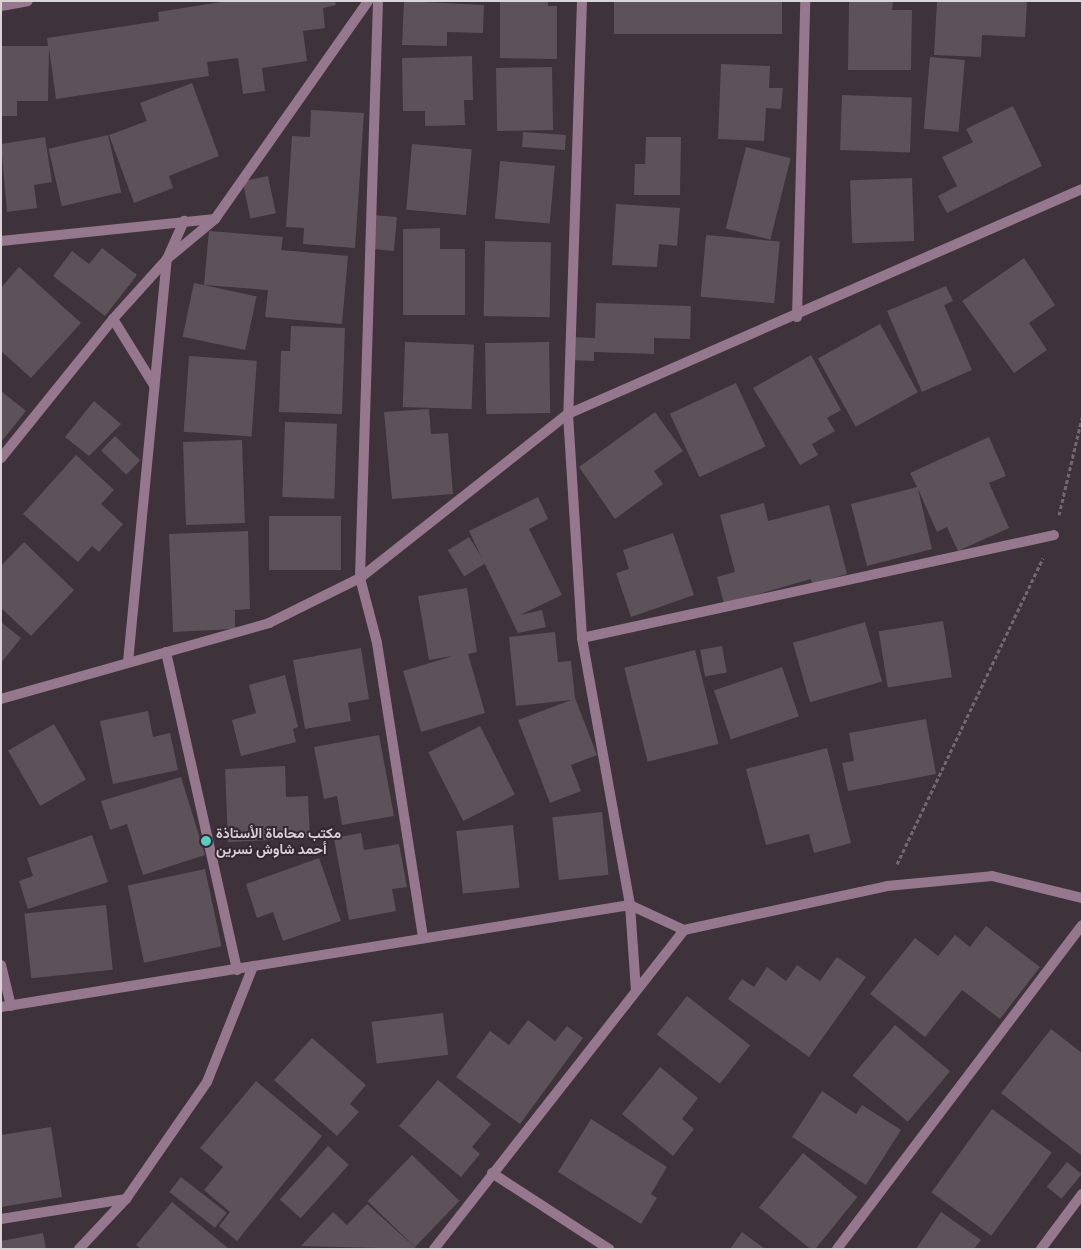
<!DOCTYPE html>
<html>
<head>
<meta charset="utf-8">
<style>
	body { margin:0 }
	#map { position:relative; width:1083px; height:1250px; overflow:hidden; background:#3e323b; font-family:Lato,Vazirmatn,sans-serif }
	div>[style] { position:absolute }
	.building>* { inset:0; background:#5d515a; transform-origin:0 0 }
	.path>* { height:3px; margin-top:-1.5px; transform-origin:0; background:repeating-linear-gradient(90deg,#736870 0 4px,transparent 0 6.5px) }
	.minor>* { height:10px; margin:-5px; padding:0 5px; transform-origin:5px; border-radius:5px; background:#95778e }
	.dots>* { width:14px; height:14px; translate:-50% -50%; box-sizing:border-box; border:2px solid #342831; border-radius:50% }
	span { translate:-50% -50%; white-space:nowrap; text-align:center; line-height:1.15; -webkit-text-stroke:4px #342831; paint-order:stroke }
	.poi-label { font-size:14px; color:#dad3d8; font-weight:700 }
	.left { translate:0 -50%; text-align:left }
	.frame { position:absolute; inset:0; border:2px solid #dad3d8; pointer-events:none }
</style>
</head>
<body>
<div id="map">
	<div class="building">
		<i style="clip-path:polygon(227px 1px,335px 1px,336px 5px,323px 8px,325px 28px,303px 31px,307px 61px,262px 68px,265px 91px,243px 94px,238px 58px,207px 62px,209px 76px,56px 99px,49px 48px,48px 101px,17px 101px,17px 116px,1px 116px,1px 46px,48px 46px,47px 38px,159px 21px,158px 12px)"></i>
		<i style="clip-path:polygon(404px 1px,484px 5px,483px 33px,447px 32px,447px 46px,402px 45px)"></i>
		<i style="clip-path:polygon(500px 1px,548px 1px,548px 6px,557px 6px,557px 59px,500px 58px)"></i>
		<i style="left:614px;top:1px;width:168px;height:33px"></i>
		<i style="clip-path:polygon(849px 1px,893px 1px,892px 10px,912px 10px,911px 70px,848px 70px)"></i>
		<i style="clip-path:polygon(937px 1px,1027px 1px,1025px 37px,982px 35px,981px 57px,934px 55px)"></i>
		<i style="clip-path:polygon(472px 56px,473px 100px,464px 100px,465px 125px,425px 126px,425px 111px,403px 111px,402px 58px)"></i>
		<i style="left:930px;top:57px;width:35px;height:72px;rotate:5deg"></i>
		<i style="clip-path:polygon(721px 64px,770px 66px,769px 88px,783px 88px,781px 109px,766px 108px,764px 141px,718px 139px)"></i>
		<i style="left:552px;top:67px;width:63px;height:56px;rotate:89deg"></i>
		<i style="clip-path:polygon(192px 83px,219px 156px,169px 176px,173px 188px,134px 203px,109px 135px,147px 121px,140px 103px)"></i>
		<i style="left:842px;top:95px;width:70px;height:55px;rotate:2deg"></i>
		<i style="clip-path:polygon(1013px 106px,1042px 166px,947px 213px,938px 196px,957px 186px,942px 157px,973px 142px,966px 129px)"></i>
		<i style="clip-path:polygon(311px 110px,364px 113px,355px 248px,303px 244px,304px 228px,286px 227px,292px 136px,310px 137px)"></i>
		<i style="left:523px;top:132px;width:43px;height:15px;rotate:4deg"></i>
		<i style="left:108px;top:135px;width:59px;height:61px;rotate:77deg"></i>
		<i style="clip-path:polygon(45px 137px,52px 182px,34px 185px,37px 208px,7px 212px,1px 144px)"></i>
		<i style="clip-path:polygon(646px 137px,681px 137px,680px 195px,634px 195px,635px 164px,645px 164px)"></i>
		<i style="left:412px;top:144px;width:60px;height:66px;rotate:5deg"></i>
		<i style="left:746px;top:147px;width:46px;height:84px;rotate:14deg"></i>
		<i style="left:500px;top:161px;width:55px;height:58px;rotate:5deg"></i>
		<i style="left:268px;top:176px;width:38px;height:26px;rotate:78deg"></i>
		<i style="left:912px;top:178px;width:63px;height:62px;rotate:88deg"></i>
		<i style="clip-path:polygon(616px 204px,680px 208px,677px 246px,659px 244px,657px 267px,612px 265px)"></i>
		<i style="left:373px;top:215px;width:24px;height:34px;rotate:5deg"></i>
		<i style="clip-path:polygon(440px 228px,440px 249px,465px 249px,465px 315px,403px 315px,403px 229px)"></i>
		<i style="clip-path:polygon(209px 231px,283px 237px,281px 250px,348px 256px,342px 324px,265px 317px,268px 290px,204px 285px)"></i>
		<i style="left:706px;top:235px;width:74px;height:62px;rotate:5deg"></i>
		<i style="left:485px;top:241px;width:66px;height:75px;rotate:1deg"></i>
		<i style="clip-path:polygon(102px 248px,137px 275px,105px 316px,53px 276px,72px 251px,89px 264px)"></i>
		<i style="clip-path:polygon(1024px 258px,1055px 305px,1029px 323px,1047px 350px,1014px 373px,962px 301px)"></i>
		<i style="clip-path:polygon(19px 267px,81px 323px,31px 378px,1px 351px,1px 288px)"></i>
		<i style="left:194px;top:283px;width:64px;height:55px;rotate:12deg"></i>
		<i style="clip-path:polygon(946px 286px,953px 301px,944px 305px,972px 370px,922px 392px,887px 311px)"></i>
		<i style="clip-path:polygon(596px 303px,691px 306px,690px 339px,654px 338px,654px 354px,594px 352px,594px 361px,569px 360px,570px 337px,595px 338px)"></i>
		<i style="left:880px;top:324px;width:78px;height:71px;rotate:61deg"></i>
		<i style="clip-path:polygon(291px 326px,345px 328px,342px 414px,279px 412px,281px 351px,290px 351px)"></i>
		<i style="left:405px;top:342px;width:69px;height:65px;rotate:2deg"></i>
		<i style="left:549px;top:342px;width:71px;height:64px;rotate:89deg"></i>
		<i style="clip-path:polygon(811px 355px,841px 410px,827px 418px,835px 431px,812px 444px,818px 455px,800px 465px,753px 388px)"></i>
		<i style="left:189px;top:356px;width:68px;height:76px;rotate:4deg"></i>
		<i style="left:736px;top:383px;width:70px;height:73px;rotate:65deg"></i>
		<i style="clip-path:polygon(1px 391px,26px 411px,1px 442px)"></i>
		<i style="clip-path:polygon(94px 401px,121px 424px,89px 456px,65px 437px)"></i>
		<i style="clip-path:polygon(429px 409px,431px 434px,448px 433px,453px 494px,392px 499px,384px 412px)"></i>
		<i style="clip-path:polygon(655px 412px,683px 451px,654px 471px,663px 484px,615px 519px,579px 467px)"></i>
		<i style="left:285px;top:422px;width:52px;height:75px;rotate:2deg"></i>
		<i style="left:115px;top:436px;width:35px;height:20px;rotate:44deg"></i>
		<i style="clip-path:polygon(989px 437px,1006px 476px,989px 483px,1009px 528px,958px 551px,947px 527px,937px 532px,918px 489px,932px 549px,867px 566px,851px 504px,917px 487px,910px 473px)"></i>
		<i style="left:242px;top:440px;width:83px;height:59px;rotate:88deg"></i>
		<i style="clip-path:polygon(76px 455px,114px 490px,101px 504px,123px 524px,99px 552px,92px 546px,78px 562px,23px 514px)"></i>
		<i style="clip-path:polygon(538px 497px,548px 519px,529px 529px,562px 595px,520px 615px,542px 610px,546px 627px,518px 633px,469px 531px)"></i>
		<i style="clip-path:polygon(764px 503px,768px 521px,829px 505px,847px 574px,812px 584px,811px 579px,724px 604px,717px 577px,735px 572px,720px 515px)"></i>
		<i style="left:341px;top:516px;width:54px;height:72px;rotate:90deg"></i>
		<i style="clip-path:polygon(248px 531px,250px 609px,235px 610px,235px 629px,173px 632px,169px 534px)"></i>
		<i style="clip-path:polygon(673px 533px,694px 595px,631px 617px,616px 573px,629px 569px,623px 550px)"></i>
		<i style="left:469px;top:537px;width:31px;height:25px;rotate:58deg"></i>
		<i style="clip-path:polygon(24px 542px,74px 590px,31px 636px,1px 608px,1px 566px)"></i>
		<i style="clip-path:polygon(467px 588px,477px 652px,468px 654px,485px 713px,421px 732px,403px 671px,453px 656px,429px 660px,418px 596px)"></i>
		<i style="left:943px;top:621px;width:57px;height:65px;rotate:81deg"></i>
		<i style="clip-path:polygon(1px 622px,21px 638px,1px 663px)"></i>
		<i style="left:865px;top:622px;width:62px;height:75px;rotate:74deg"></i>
		<i style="clip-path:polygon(555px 632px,558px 662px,571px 661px,575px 698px,597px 755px,571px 765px,581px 791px,550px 803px,518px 720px,571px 700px,516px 706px,509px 637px)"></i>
		<i style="left:722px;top:646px;width:27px;height:22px;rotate:80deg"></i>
		<i style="clip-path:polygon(361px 648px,369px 699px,348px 703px,351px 721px,305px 729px,293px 660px)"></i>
		<i style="left:695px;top:650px;width:97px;height:73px;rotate:76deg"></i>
		<i style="left:782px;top:667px;width:52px;height:72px;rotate:71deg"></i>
		<i style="clip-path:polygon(285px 675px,298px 727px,293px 729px,296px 742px,241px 756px,232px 720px,256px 713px,249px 685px)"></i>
		<i style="clip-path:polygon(148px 711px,153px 737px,170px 733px,178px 770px,113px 784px,100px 721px)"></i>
		<i style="clip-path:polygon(926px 719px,936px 774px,848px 791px,842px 763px,854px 761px,849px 733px)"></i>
		<i style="left:54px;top:724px;width:64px;height:53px;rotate:60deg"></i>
		<i style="left:480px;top:726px;width:77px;height:58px;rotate:63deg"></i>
		<i style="clip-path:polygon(379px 735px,394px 816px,342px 825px,337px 796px,324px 799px,314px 747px)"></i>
		<i style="clip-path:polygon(827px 748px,851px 843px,814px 853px,809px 834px,766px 845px,746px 769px)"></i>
		<i style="clip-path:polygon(285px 766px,286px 797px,308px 796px,310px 838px,228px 842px,225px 769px)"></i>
		<i style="clip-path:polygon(181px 777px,205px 855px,143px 875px,127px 824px,110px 830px,101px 801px)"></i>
		<i style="left:602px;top:812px;width:63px;height:50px;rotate:84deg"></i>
		<i style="left:513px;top:825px;width:63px;height:57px;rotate:84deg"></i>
		<i style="clip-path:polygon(361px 833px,364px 850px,399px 844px,407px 887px,392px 889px,396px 911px,349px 920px,334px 838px)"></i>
		<i style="clip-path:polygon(92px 835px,108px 882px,28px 909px,19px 881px,33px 876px,27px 858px)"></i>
		<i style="clip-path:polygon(319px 858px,341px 921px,283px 941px,273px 912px,257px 918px,246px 884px)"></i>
		<i style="left:205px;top:869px;width:79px;height:79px;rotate:78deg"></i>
		<i style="left:106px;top:905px;width:65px;height:82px;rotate:84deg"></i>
		<i style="clip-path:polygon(986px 926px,1040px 967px,1000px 1019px,962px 990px,925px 1037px,870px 994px,915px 938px,938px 956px,955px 935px,970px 947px)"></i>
		<i style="clip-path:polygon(837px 957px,866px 977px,809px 1057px,728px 999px,742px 979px,754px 987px,767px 967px,786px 981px,797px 965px,820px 981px)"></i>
		<i style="left:687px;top:996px;width:80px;height:49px;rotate:38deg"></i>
		<i style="left:443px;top:1013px;width:42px;height:72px;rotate:83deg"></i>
		<i style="clip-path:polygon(528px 1020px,555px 1041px,567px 1026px,583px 1038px,520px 1124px,456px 1077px,490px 1031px,509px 1045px)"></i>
		<i style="left:895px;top:1025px;width:72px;height:66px;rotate:40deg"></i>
		<i style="clip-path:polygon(1051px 1029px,1082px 1053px,1082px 1156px,1001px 1093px)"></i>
		<i style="clip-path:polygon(312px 1038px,366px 1085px,350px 1104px,359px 1112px,337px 1136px,274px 1080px)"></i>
		<i style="clip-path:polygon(660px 1067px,698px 1098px,682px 1119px,694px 1129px,673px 1156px,622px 1114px)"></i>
		<i style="clip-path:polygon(438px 1080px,491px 1124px,472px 1147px,480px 1154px,461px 1177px,399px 1126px)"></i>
		<i style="clip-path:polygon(256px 1081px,322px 1136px,237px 1241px,219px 1226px,230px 1212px,204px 1190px,223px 1167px,200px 1148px)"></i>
		<i style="clip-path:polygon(822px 1091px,856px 1114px,862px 1105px,901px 1130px,866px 1185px,792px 1137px)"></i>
		<i style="left:992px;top:1109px;width:74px;height:103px;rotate:36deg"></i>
		<i style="clip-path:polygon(591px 1119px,667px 1167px,651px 1194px,657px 1198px,641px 1224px,558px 1172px)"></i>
		<i style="clip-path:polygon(51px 1127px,62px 1197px,1px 1207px,1px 1135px)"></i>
		<i style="left:328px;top:1146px;width:28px;height:72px;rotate:42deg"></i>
		<i style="left:803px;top:1153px;width:70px;height:70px;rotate:39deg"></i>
		<i style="left:412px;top:1155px;width:66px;height:64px;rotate:44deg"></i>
		<i style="left:1067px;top:1162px;width:19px;height:32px;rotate:39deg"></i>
		<i style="left:181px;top:1177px;width:58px;height:19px;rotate:38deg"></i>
		<i style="clip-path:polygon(172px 1202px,229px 1249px,141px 1249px,136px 1245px)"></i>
		<i style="clip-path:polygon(367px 1204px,417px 1249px,301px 1246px,333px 1212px,347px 1225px)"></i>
		<i style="clip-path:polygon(941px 1212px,981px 1240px,974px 1249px,916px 1249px)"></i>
		<i style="clip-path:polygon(742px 1232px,765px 1249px,730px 1249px)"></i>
		<i style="clip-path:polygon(43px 1233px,46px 1249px,1px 1249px,1px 1241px)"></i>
	</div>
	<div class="path">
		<i style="left:1059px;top:515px;width:100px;rotate:-76.7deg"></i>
		<i style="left:897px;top:864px;width:339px;rotate:-64.5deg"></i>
	</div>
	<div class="minor">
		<i style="left:378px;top:1px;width:577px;rotate:91.79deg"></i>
		<i style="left:360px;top:578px;width:67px;rotate:75.3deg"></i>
		<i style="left:377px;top:643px;width:299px;rotate:81.1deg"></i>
		<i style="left:582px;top:1px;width:413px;rotate:91.9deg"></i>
		<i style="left:568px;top:414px;width:224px;rotate:86.4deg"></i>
		<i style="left:582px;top:638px;width:271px;rotate:79.8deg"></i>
		<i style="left:630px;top:905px;width:85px;rotate:86deg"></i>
		<i style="left:1px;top:6px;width:27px;rotate:-10deg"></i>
		<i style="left:1px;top:241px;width:215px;rotate:-5.9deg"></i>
		<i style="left:797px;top:317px;width:316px;rotate:-88.5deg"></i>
		<i style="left:113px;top:319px;width:78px;rotate:58.2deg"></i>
		<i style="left:1px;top:458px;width:179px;rotate:-51.1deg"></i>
		<i style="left:113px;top:319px;width:81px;rotate:-48deg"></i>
		<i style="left:167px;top:259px;width:62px;rotate:-39.8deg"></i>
		<i style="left:215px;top:219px;width:266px;rotate:-54.9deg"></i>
		<i style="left:582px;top:638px;width:483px;rotate:-12.3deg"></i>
		<i style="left:166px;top:652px;width:326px;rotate:77.4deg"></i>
		<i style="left:128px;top:662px;width:405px;rotate:-84.5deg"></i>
		<i style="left:167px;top:259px;width:42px;rotate:-65.9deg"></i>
		<i style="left:1px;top:699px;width:279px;rotate:-15.8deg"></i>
		<i style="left:269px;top:623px;width:102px;rotate:-26.3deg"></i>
		<i style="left:360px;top:578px;width:265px;rotate:-38.3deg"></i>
		<i style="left:568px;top:414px;width:561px;rotate:-23.64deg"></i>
		<i style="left:1px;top:965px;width:42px;rotate:76.3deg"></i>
		<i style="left:1px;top:1007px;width:637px;rotate:-9.21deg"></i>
		<i style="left:630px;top:905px;width:60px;rotate:24.8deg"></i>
		<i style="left:684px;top:930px;width:208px;rotate:-12.2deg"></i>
		<i style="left:887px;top:886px;width:105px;rotate:-5.4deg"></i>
		<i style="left:992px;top:876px;width:93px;rotate:13.7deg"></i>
		<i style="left:492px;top:1173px;width:140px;rotate:33deg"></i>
		<i style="left:1px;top:1219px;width:127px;rotate:-9.1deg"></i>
		<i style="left:79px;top:1249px;width:69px;rotate:-46.8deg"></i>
		<i style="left:126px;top:1199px;width:142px;rotate:-55.3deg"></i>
		<i style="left:207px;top:1082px;width:122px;rotate:-68.3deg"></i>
		<i style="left:434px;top:1249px;width:405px;rotate:-51.9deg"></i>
		<i style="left:837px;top:1249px;width:406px;rotate:-52.9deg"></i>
		<i style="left:1041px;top:1249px;width:69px;rotate:-53.3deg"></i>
	</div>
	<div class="dots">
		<i style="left:206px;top:841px;background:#57cec1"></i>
	</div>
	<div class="poi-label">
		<span class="left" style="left:216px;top:841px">مكتب محاماة الأستاذة<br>أحمد شاوش نسرين</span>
	</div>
	<div class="frame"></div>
</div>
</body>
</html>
